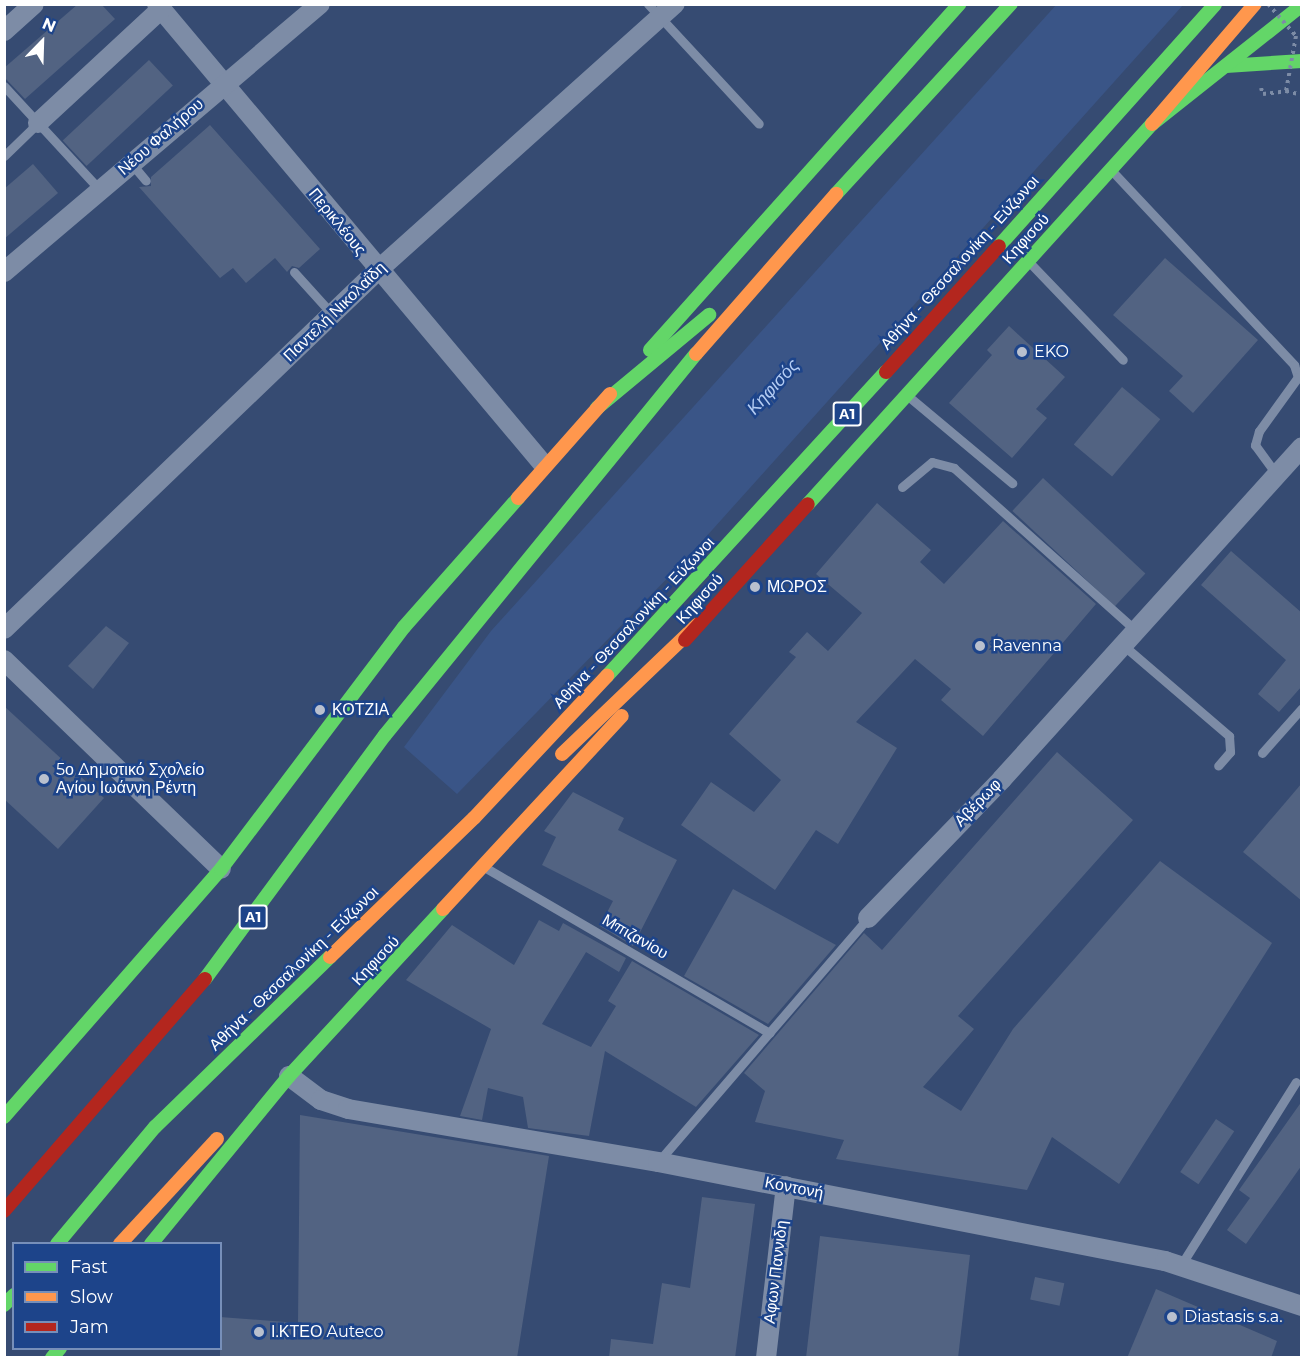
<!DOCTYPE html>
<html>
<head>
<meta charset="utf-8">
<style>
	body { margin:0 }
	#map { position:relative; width:1306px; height:1362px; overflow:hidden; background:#364b72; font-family:Montserrat,sans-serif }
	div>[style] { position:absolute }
	.water>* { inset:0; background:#3a5587 }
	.building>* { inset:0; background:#526382; transform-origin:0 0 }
	.path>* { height:4px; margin-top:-2px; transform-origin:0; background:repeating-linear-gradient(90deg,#7d8ca6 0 3px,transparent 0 7.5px) }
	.lane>* { height:9px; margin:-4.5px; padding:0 4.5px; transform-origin:4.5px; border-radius:4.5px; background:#7d8ca6 }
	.street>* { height:20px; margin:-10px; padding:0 10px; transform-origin:10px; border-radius:10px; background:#7d8ca6 }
	.fast>* { height:14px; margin:-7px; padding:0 7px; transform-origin:7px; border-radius:7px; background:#63d668 }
	.slow>* { height:14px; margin:-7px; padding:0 7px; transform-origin:7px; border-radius:7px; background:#ff974d }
	.jam>* { height:14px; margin:-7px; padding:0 7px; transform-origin:7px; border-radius:7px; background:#b3261e }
	.path-bridge>* { height:4px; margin-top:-2px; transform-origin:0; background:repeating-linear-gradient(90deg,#7d8ca6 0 3px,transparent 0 7.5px) }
	.dots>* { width:16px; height:16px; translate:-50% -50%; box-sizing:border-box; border:3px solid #1d448a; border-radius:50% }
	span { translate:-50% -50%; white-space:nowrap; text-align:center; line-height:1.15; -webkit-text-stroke:5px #1d448a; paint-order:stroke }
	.shield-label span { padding:2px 4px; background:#1d448a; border:2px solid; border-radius:4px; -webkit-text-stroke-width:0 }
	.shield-label { font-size:15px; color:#fff; font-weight:700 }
	.street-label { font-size:16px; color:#fff }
	.poi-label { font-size:16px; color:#fff }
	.left { translate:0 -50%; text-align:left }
	.water-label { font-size:18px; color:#b4ccf3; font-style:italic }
	.frame { position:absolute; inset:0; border:6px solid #fff; pointer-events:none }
	.legend { position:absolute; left:12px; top:1242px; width:210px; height:108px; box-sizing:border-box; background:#1d448a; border:2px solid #778fb9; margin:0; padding:8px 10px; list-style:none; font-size:18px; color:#fff }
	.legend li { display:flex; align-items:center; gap:12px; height:30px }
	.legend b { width:30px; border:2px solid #778fb9 }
	.north { position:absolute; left:12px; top:12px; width:60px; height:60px; -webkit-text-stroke:4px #1d448a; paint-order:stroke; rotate:23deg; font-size:16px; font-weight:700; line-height:24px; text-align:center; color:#fff }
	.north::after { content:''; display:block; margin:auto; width:21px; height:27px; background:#fff; clip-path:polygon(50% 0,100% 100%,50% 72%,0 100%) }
</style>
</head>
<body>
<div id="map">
	<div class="water">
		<i style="clip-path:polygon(1057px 4px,1183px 5px,687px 558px,457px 794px,404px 747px,491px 631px)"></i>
	</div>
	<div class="building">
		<i style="clip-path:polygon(78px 4px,101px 4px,115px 19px,25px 99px,4px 77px,4px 68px)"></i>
		<i style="left:149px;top:60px;width:35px;height:118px;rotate:47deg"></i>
		<i style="clip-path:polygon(210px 125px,320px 249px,299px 268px,292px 266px,287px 272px,275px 258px,246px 283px,233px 268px,220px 278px,139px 187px,151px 186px,151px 177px)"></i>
		<i style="clip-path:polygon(33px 164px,58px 193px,4px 239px,4px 189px)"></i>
		<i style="clip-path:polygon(1165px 258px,1258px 340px,1193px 413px,1169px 391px,1183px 376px,1113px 315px)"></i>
		<i style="clip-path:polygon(1009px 326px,1065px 377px,1036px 409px,1047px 418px,1012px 458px,949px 403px,992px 355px,987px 350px)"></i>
		<i style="left:1122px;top:387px;width:50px;height:75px;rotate:40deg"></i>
		<i style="left:1043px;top:478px;width:140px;height:45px;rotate:43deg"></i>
		<i style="clip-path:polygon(877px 503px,931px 550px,920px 562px,944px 584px,1003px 521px,1096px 604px,983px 736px,941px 700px,951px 689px,915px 659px,856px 722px,897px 748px,838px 844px,816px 830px,775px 890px,681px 825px,711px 782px,754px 812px,781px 780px,729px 734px,796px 657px,789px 652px,807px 632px,828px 651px,862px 613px,816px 574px)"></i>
		<i style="clip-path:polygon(1231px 551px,1302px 613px,1302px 686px,1279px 712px,1258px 694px,1286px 660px,1201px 585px)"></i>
		<i style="clip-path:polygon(106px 626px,129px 643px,93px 689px,68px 666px)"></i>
		<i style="clip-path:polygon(4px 706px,104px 798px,58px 849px,4px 799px)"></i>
		<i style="clip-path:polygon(1057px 752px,1133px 820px,958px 1016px,974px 1029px,923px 1087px,961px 1111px,1013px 1029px,1160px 861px,1272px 943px,1119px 1184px,1052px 1137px,1027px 1190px,836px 1159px,844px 1140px,755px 1122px,765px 1091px,744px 1073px,864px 933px,882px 950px)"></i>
		<i style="clip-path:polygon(1302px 783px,1302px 901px,1243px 852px)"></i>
		<i style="clip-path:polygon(573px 792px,624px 818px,618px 830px,677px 860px,633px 946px,600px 926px,613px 901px,542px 865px,556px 837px,544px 831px)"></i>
		<i style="clip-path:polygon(733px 889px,836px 945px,768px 1024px,684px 976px)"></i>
		<i style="clip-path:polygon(539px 920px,559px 931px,563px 923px,626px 958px,619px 972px,586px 952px,591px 944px,542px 1024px,591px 1047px,616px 1006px,608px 1001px,632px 961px,759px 1035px,696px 1107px,605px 1051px,589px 1136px,528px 1128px,523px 1097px,488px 1088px,482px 1120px,460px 1116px,491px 1029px,406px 980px,452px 925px,514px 965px)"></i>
		<i style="clip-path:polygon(1302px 1101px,1302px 1165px,1246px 1244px,1227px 1230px,1250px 1198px,1239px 1190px)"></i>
		<i style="clip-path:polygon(300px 1115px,549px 1156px,517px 1358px,220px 1358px,220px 1317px,298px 1323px)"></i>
		<i style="left:1216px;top:1119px;width:22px;height:64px;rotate:34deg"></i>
		<i style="clip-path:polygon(702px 1197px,755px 1204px,735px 1358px,609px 1358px,611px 1339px,653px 1344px,662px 1283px,690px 1288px)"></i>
		<i style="clip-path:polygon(820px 1236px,970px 1255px,958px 1358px,806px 1358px)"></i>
		<i style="left:1035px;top:1277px;width:30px;height:23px;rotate:12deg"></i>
		<i style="clip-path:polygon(1156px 1289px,1277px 1341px,1271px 1358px,1127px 1358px)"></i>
	</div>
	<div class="path">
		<i style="left:1261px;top:88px;width:6px;rotate:72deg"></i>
		<i style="left:1263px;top:94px;width:23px;rotate:-7deg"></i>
	</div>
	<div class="lane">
		<i style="left:648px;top:4px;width:163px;rotate:47.2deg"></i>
		<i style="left:4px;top:86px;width:142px;rotate:47.3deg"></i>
		<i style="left:4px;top:156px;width:47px;rotate:-44.1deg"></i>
		<i style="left:131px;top:163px;width:23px;rotate:50deg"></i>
		<i style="left:1113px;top:172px;width:265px;rotate:46.8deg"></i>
		<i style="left:1294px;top:365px;width:13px;rotate:72deg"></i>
		<i style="left:1298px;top:377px;width:67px;rotate:125.8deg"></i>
		<i style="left:1259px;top:431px;width:15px;rotate:106deg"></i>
		<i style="left:1255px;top:445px;width:37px;rotate:54deg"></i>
		<i style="left:1030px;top:263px;width:134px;rotate:46.2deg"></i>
		<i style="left:294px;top:272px;width:57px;rotate:47.9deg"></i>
		<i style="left:908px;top:396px;width:136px;rotate:39.9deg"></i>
		<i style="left:902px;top:487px;width:39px;rotate:-40deg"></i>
		<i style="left:932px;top:462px;width:23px;rotate:15deg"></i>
		<i style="left:954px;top:468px;width:244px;rotate:41.8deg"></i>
		<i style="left:1123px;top:645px;width:140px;rotate:40.6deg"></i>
		<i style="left:1229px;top:736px;width:16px;rotate:86deg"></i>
		<i style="left:1230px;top:752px;width:18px;rotate:131deg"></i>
		<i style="left:1262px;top:753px;width:60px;rotate:-48.4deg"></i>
		<i style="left:486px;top:868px;width:328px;rotate:30.2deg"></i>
		<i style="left:658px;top:1162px;width:322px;rotate:-49.3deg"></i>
		<i style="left:1181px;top:1265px;width:216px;rotate:-57.9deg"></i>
	</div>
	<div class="street">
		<i style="left:157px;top:4px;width:600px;rotate:50deg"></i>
		<i style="left:4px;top:31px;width:40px;rotate:-42deg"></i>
		<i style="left:38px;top:123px;width:168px;rotate:-42.8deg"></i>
		<i style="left:4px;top:272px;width:414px;rotate:-40.3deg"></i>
		<i style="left:4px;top:629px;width:517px;rotate:-43.82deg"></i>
		<i style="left:377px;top:271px;width:400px;rotate:-41.9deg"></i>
		<i style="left:4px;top:660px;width:301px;rotate:43.9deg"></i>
		<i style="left:868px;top:918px;width:193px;rotate:-46deg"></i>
		<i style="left:1002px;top:779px;width:447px;rotate:-47.9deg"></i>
		<i style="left:289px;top:1076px;width:40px;rotate:37deg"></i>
		<i style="left:321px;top:1100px;width:28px;rotate:18deg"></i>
		<i style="left:348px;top:1109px;width:314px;rotate:9.7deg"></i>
		<i style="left:658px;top:1162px;width:517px;rotate:11.05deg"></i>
		<i style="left:1165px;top:1261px;width:144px;rotate:18.2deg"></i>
		<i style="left:766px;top:1358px;width:173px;rotate:-83.4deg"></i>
	</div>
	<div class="fast">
		<i style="left:1226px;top:66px;width:76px;rotate:-3.8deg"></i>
		<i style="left:836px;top:194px;width:258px;rotate:-47.4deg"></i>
		<i style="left:999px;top:246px;width:324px;rotate:-48.2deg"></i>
		<i style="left:650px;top:350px;width:464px;rotate:-48.2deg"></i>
		<i style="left:597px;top:408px;width:146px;rotate:-39.7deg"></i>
		<i style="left:808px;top:504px;width:513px;rotate:-47.85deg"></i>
		<i style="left:1152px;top:124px;width:191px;rotate:-38.4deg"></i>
		<i style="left:607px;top:676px;width:413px;rotate:-47.5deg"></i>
		<i style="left:205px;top:979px;width:303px;rotate:-53.6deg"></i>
		<i style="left:385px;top:735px;width:492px;rotate:-50.8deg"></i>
		<i style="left:4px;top:1117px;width:330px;rotate:-48.8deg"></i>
		<i style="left:221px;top:869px;width:303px;rotate:-52.9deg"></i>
		<i style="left:404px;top:627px;width:172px;rotate:-48.5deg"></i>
		<i style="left:57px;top:1244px;width:153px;rotate:-50.1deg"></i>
		<i style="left:155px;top:1127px;width:244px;rotate:-44.2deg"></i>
		<i style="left:151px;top:1244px;width:217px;rotate:-50.6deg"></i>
		<i style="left:289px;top:1076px;width:227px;rotate:-47.3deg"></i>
		<i style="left:4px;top:1305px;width:14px;rotate:-45deg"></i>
		<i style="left:52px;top:1358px;width:13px;rotate:-51deg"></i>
	</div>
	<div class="slow">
		<i style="left:1152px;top:124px;width:158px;rotate:-49.4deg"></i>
		<i style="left:696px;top:354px;width:213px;rotate:-48.8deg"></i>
		<i style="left:518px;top:498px;width:139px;rotate:-48.5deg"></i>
		<i style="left:562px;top:754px;width:187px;rotate:-43.7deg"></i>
		<i style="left:443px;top:909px;width:263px;rotate:-47.2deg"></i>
		<i style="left:330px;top:957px;width:200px;rotate:-44deg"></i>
		<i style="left:474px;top:818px;width:195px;rotate:-46.9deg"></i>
		<i style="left:120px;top:1244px;width:143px;rotate:-47.3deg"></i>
	</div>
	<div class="jam">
		<i style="left:886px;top:372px;width:169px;rotate:-48.1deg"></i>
		<i style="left:685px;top:640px;width:183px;rotate:-47.9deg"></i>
		<i style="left:4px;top:1211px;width:307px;rotate:-49.1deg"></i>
	</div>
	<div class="path-bridge">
		<i style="left:1268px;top:4px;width:43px;rotate:48.8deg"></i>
		<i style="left:1296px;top:36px;width:56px;rotate:100.3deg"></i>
		<i style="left:1286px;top:91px;width:16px;rotate:14deg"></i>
	</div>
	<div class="dots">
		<i style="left:1022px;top:352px;background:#b9c0ce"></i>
		<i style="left:755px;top:587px;background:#b9c0ce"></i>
		<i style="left:980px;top:646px;background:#b9c0ce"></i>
		<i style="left:320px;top:710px;background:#b9c0ce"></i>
		<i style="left:44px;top:779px;background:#b9c0ce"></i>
		<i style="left:1172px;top:1317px;background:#b9c0ce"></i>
		<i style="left:259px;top:1332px;background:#b9c0ce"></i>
	</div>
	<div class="shield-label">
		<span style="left:847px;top:414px">Α1</span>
		<span style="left:253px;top:917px">Α1</span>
	</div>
	<div class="street-label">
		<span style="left:161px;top:137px;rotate:-41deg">Νέου Φαλήρου</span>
		<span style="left:337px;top:222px;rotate:51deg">Περικλέους</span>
		<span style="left:1026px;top:239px;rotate:-48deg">Κηφισού</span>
		<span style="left:960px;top:263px;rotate:-48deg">Αθήνα - Θεσσαλονίκη - Εύζωνοι</span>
		<span style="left:335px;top:312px;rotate:-44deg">Παντελή Νικολαΐδη</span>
		<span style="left:700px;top:599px;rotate:-48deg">Κηφισού</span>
		<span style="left:634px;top:623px;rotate:-47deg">Αθήνα - Θεσσαλονίκη - Εύζωνοι</span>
		<span style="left:978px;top:803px;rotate:-46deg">Αβέρωφ</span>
		<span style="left:635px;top:937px;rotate:30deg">Μπιζανίου</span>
		<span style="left:376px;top:961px;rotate:-47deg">Κηφισού</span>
		<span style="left:294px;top:969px;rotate:-44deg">Αθήνα - Θεσσαλονίκη - Εύζωνοι</span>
		<span style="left:794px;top:1188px;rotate:11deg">Κοντονή</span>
		<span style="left:776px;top:1272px;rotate:-83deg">Αφων Παννιδη</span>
	</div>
	<div class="poi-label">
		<span class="left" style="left:1034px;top:352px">EKO</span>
		<span class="left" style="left:767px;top:587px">ΜΩΡΟΣ</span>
		<span class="left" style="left:992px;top:646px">Ravenna</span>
		<span class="left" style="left:332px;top:710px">ΚΟΤΖΙΑ</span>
		<span class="left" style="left:56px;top:779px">5ο Δημοτικό Σχολείο<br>Αγίου Ιωάννη Ρέντη</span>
		<span class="left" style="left:1184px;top:1317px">Diastasis s.a.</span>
		<span class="left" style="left:271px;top:1332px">Ι.ΚΤΕΟ Auteco</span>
	</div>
	<div class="water-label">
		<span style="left:773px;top:387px;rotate:-48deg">Κηφισός</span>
	</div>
	<div class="frame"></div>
	<ul class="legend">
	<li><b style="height:8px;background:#63d668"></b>Fast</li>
	<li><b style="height:8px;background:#ff974d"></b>Slow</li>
	<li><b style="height:8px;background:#b3261e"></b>Jam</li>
	</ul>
	<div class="north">N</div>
</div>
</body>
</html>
